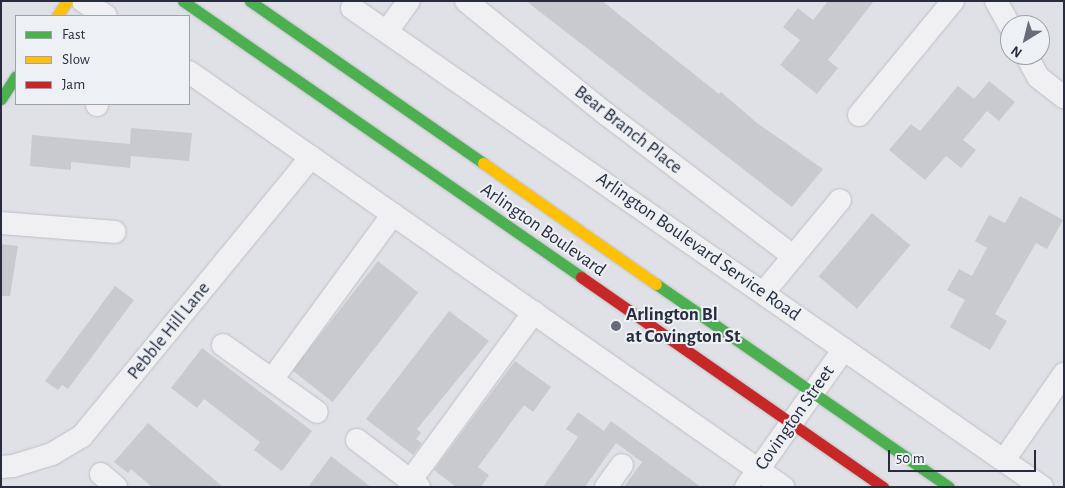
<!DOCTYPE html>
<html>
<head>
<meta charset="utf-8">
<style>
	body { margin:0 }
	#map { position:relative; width:1065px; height:488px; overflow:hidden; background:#e0e1e6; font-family:"Alegreya Sans",sans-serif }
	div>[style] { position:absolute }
	.building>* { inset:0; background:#c8cace; transform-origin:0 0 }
	.roads { filter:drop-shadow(0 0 1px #bebfc4) drop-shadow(0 0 1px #bebfc4) }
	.street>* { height:22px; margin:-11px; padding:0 11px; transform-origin:11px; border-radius:11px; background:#f0f0f2 }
	.fast>* { height:11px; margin:-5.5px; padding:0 5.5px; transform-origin:5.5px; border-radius:5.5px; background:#4caf50 }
	.slow>* { height:11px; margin:-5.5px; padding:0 5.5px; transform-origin:5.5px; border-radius:5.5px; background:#ffc107 }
	.jam>* { height:11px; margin:-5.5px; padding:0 5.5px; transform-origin:5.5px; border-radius:5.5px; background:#c62828 }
	.dots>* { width:14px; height:14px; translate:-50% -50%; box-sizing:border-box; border:2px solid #edf0f5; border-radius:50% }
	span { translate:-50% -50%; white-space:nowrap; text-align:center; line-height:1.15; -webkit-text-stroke:4px #edf0f5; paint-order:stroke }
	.street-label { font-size:19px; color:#272c3f }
	.poi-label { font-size:19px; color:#272c3f; font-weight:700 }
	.left { translate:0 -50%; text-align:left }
	.frame { position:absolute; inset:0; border:2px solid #272c3f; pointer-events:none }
	.legend { position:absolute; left:15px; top:15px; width:175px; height:90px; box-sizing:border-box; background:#edf0f5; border:1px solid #9ea2ac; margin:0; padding:6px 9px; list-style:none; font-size:15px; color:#272c3f }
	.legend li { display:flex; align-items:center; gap:10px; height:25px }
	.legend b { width:25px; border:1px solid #9ea2ac }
	.north { position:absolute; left:1000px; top:15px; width:50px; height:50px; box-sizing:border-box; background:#edf0f5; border:1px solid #9ea2ac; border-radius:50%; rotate:216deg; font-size:14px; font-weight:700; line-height:20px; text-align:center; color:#272c3f }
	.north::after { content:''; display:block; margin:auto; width:18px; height:22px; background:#686b79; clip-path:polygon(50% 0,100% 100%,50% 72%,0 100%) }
	.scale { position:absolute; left:888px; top:450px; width:148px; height:22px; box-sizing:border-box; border:2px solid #272c3f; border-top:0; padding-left:6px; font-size:15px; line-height:18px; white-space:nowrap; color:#272c3f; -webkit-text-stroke:4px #edf0f5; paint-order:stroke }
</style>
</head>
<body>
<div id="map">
	<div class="building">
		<i style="clip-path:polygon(526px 1px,602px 1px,719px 94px,721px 92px,757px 123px,823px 169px,792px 207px)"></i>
		<i style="clip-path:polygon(828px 1px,874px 1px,828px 60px,838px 68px,817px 94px,780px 65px,800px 40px,783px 27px,798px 8px,813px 20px)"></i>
		<i style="clip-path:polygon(989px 81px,1015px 102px,999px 121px,987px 111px,963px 140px,976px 150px,961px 168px,946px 156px,925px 180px,889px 150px,911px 124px,920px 131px,958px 86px,974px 99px)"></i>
		<i style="clip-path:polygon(131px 128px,192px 133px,189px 161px,131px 156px,130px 168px,71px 162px,71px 170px,30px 166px,32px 135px,130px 144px)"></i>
		<i style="clip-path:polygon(1020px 196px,1063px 220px,1047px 249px,1036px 243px,995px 314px,1007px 321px,990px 350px,950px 327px,965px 300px,947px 290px,959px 269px,972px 276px,987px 248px,975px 241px,989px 215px,1005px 223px)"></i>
		<i style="left:872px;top:213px;width:50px;height:83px;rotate:40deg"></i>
		<i style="clip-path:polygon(1px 244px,18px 246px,10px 296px,1px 296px)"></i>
		<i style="left:378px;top:261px;width:51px;height:139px;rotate:38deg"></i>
		<i style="clip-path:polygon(115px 286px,134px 300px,68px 389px,62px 385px,58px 390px,45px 381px)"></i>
		<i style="clip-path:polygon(449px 311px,489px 341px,417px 429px,421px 433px,416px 439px,422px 443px,413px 455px,366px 419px)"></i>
		<i style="clip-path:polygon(202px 348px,312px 431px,282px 471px,254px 450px,260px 442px,204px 399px,197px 408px,171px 388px)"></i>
		<i style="clip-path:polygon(515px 361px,551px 387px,533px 412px,524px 405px,478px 467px,489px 475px,481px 487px,456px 487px,434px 470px)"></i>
		<i style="clip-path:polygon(578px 412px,604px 431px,611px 421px,701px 487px,624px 487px,642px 462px,616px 443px,585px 487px,543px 487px,578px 437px,566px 429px)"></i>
		<i style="clip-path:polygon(148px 423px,223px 487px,152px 487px,131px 469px,128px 473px,114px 462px)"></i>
		<i style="clip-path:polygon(331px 456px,349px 470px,371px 487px,308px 487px)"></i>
	</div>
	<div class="roads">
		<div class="street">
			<i style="left:83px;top:1px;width:27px;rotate:33deg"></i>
			<i style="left:466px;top:1px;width:180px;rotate:38.9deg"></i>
			<i style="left:606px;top:114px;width:235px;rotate:37.2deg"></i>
			<i style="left:996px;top:1px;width:29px;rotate:61deg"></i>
			<i style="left:352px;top:8px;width:840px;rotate:34.77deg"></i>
			<i style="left:387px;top:31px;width:37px;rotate:-54deg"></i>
			<i style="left:1026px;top:55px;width:25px;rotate:61deg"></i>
			<i style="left:1038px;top:77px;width:33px;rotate:38deg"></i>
			<i style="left:189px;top:72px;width:725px;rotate:34.94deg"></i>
			<i style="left:97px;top:105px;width:1px;rotate:-90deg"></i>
			<i style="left:859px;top:115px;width:148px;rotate:-50.5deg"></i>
			<i style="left:1px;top:223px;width:114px;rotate:4.5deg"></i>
			<i style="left:764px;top:292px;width:119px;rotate:-50.4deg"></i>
			<i style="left:223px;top:345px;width:115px;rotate:35.5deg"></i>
			<i style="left:273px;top:378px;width:203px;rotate:-53.8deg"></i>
			<i style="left:357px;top:440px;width:78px;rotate:37.2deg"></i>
			<i style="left:1004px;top:460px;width:105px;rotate:-55.1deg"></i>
			<i style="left:1px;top:467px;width:12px;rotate:-5deg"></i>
			<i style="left:13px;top:466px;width:41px;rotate:-17.1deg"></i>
			<i style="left:52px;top:454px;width:35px;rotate:-31deg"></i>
			<i style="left:82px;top:436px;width:361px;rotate:-50.6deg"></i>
			<i style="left:101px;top:474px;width:20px;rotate:41deg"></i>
			<i style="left:411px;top:480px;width:208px;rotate:-53.8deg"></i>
			<i style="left:606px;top:487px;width:27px;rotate:-54deg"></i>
			<i style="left:746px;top:487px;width:169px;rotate:-54.6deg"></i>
		</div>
		<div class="fast">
			<i style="left:183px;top:1px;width:484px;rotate:34.7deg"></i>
			<i style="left:250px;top:1px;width:284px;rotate:34.8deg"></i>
			<i style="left:1px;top:99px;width:27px;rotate:-57deg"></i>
			<i style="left:656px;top:284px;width:356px;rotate:34.7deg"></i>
		</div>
		<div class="slow">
			<i style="left:57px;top:16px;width:18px;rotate:-56deg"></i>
			<i style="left:483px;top:163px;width:211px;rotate:35deg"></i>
		</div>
		<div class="jam">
			<i style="left:581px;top:277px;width:368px;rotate:34.8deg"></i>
		</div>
	</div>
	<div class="dots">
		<i style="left:616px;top:326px;background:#686b79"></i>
	</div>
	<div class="street-label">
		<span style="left:628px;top:130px;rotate:38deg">Bear Branch Place</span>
		<span style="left:543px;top:230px;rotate:35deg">Arlington Boulevard</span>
		<span style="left:698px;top:247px;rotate:35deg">Arlington Boulevard Service Road</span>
		<span style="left:169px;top:331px;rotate:-51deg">Pebble Hill Lane</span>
		<span style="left:795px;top:418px;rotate:-55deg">Covington Street</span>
	</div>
	<div class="poi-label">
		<span class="left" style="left:626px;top:326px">Arlington Bl<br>at Covington St</span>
	</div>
	<div class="frame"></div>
	<ul class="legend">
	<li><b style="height:6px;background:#4caf50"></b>Fast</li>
	<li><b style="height:6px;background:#ffc107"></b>Slow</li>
	<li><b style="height:6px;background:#c62828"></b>Jam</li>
	</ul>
	<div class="north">N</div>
	<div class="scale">50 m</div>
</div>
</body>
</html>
